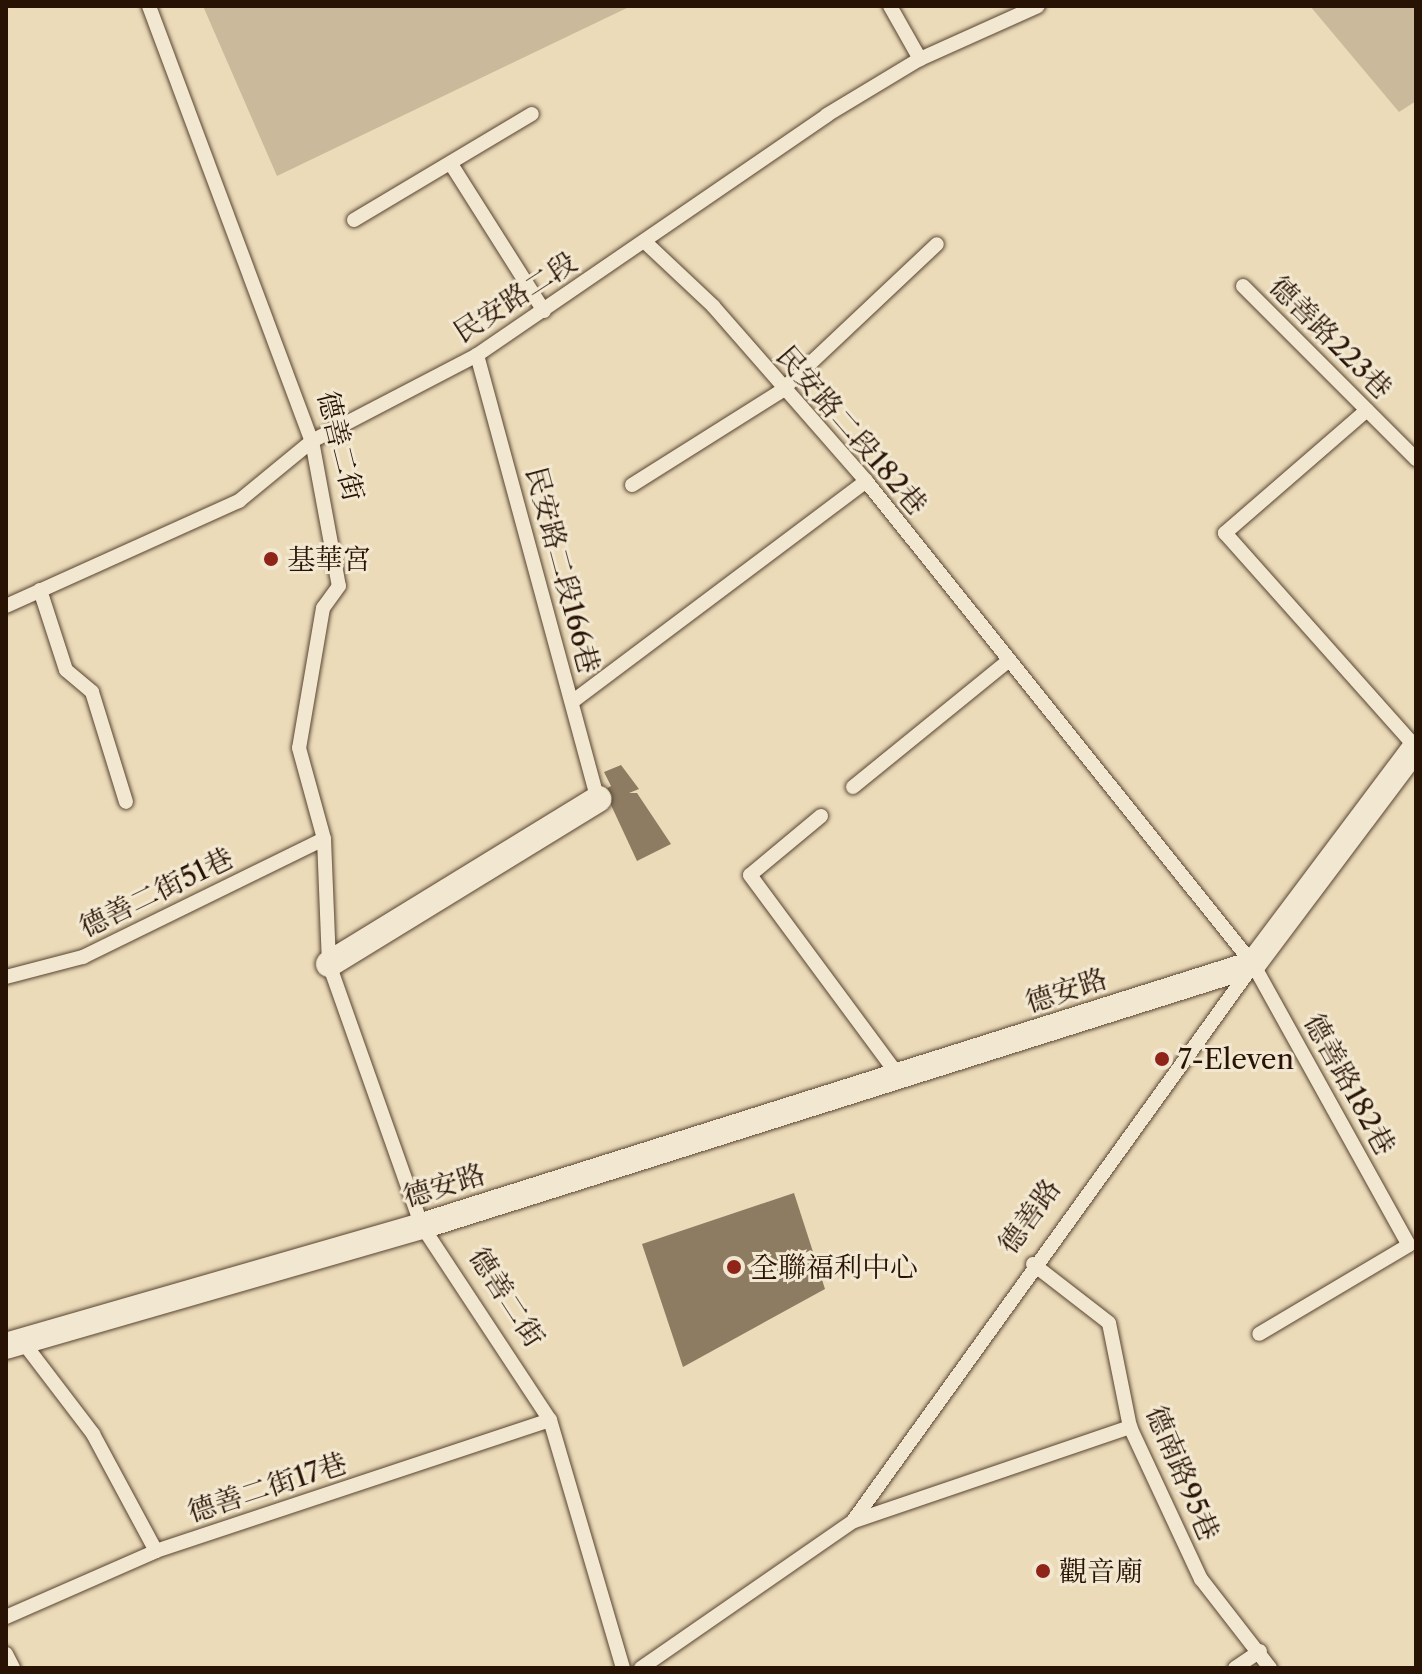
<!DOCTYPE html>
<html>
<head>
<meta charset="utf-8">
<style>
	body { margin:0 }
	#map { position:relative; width:1422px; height:1674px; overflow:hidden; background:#ebdbb9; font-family:"Libre Caslon Text","Noto Serif TC",serif }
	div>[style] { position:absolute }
	.green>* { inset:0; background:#cab99a }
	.building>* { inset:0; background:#8d7b62 }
	.roads { filter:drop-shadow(0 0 2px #594431) drop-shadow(0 0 2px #594431) }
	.lane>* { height:14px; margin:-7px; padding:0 7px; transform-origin:7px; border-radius:7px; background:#f2e8d2 }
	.street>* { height:26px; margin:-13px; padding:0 13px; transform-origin:13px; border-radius:13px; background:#f2e8d2 }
	.dots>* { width:22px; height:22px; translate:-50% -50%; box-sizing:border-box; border:4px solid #f2e8d2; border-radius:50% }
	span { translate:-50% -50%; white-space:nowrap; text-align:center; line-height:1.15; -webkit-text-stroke:6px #f2e8d2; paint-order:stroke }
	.street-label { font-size:28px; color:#281204 }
	.poi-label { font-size:28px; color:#281204 }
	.left { translate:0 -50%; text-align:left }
	.frame { position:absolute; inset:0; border:8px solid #281204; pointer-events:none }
</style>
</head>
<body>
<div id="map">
	<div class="green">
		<i style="clip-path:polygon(203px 6px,631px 6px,277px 176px)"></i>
		<i style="clip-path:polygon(1310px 6px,1416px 6px,1416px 101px,1399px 112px)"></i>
	</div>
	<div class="building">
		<i style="clip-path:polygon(621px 765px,639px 789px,629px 793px,637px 793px,671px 844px,637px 861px,604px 790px,611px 786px,604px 772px)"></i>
		<i style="clip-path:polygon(794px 1193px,825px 1289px,683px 1367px,642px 1244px)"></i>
	</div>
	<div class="roads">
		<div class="lane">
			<i style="left:149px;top:6px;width:465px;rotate:69.5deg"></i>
			<i style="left:312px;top:441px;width:147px;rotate:79.5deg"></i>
			<i style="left:339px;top:586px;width:27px;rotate:126deg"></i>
			<i style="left:323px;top:608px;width:142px;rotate:99.7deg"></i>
			<i style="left:299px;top:748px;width:94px;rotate:74.6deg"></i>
			<i style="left:324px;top:839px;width:125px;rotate:87.7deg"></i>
			<i style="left:329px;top:964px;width:278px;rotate:70.5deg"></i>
			<i style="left:422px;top:1226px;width:232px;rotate:56.6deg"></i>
			<i style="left:550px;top:1420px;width:259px;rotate:73.6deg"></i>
			<i style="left:890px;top:6px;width:61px;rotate:60.5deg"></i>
			<i style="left:451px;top:164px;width:174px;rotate:57.7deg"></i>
			<i style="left:354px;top:220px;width:207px;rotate:-30.8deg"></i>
			<i style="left:646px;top:243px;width:92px;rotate:43.2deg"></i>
			<i style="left:713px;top:306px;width:232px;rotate:48.8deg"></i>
			<i style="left:866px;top:481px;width:619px;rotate:51.3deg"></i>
			<i style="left:1253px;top:964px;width:321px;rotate:61deg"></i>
			<i style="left:1409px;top:1245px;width:174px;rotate:149.3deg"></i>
			<i style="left:1243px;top:286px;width:245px;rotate:45deg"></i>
			<i style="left:477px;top:355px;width:460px;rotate:74.8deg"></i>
			<i style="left:1367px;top:410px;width:188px;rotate:139.1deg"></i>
			<i style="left:1225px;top:533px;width:287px;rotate:48.3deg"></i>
			<i style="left:632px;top:485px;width:176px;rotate:-32.2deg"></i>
			<i style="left:781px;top:391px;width:214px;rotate:-43.3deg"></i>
			<i style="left:40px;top:590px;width:84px;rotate:72deg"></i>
			<i style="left:66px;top:670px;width:34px;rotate:40deg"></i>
			<i style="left:92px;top:692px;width:115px;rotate:72.8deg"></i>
			<i style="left:6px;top:606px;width:256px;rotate:-24.3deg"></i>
			<i style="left:239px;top:501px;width:94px;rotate:-39.4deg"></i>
			<i style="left:312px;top:441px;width:186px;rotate:-27.5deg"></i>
			<i style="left:477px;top:355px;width:424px;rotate:-34.4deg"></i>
			<i style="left:827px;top:115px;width:109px;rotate:-31.1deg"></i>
			<i style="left:920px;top:59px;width:129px;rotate:-24.2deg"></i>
			<i style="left:572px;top:702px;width:368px;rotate:-36.9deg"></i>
			<i style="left:853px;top:787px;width:201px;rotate:-39.1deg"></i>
			<i style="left:821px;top:816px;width:92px;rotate:140.3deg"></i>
			<i style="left:750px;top:875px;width:250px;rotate:53.5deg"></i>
			<i style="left:6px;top:977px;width:80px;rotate:-14.6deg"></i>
			<i style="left:83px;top:957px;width:268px;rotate:-26.1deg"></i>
			<i style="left:1033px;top:1264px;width:96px;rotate:37.8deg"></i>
			<i style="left:1109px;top:1323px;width:106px;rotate:78.6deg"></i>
			<i style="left:1130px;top:1427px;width:168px;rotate:65deg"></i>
			<i style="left:1201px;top:1579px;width:113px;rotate:52.2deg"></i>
			<i style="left:23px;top:1342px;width:116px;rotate:52.7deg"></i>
			<i style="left:93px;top:1434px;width:133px;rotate:61.7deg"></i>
			<i style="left:854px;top:1521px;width:292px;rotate:-18.8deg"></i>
			<i style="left:6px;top:1617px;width:164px;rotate:-23.7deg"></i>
			<i style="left:156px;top:1551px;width:415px;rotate:-18.4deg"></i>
			<i style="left:6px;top:1654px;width:16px;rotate:63deg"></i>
			<i style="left:641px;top:1668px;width:258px;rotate:-34.7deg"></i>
			<i style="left:853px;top:1521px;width:681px;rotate:-54.26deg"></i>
			<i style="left:1235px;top:1668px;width:30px;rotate:-34deg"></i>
		</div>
		<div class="street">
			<i style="left:329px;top:964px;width:316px;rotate:-31.5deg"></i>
			<i style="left:6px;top:1346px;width:433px;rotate:-16.1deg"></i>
			<i style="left:422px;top:1226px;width:871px;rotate:-17.5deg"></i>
			<i style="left:1253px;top:964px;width:271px;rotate:-53.1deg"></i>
		</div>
	</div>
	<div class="dots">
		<i style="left:271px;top:559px;background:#8f2418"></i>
		<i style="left:1162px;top:1059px;background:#8f2418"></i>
		<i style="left:734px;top:1267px;background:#8f2418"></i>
		<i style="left:1043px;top:1571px;background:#8f2418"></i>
	</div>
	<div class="street-label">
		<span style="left:515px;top:297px;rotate:-33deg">民安路二段</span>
		<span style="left:1331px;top:337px;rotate:45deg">德善路223巷</span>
		<span style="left:852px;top:430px;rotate:49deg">民安路二段182巷</span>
		<span style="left:341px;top:446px;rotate:76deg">德善二街</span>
		<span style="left:563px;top:570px;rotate:75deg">民安路二段166巷</span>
		<span style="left:156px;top:892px;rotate:-26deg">德善二街51巷</span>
		<span style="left:1066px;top:990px;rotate:-18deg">德安路</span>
		<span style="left:1350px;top:1084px;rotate:61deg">德善路182巷</span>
		<span style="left:444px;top:1185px;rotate:-17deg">德安路</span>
		<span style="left:1029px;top:1216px;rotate:-54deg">德善路</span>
		<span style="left:507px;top:1297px;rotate:57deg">德善二街</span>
		<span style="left:1183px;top:1473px;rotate:67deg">德南路95巷</span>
		<span style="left:267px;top:1487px;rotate:-18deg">德善二街17巷</span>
	</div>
	<div class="poi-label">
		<span class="left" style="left:287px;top:559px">基華宮</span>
		<span class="left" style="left:1178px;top:1059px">7-Eleven</span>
		<span class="left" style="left:750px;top:1267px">全聯福利中心</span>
		<span class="left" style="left:1059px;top:1571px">觀音廟</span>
	</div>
	<div class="frame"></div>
</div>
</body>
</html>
